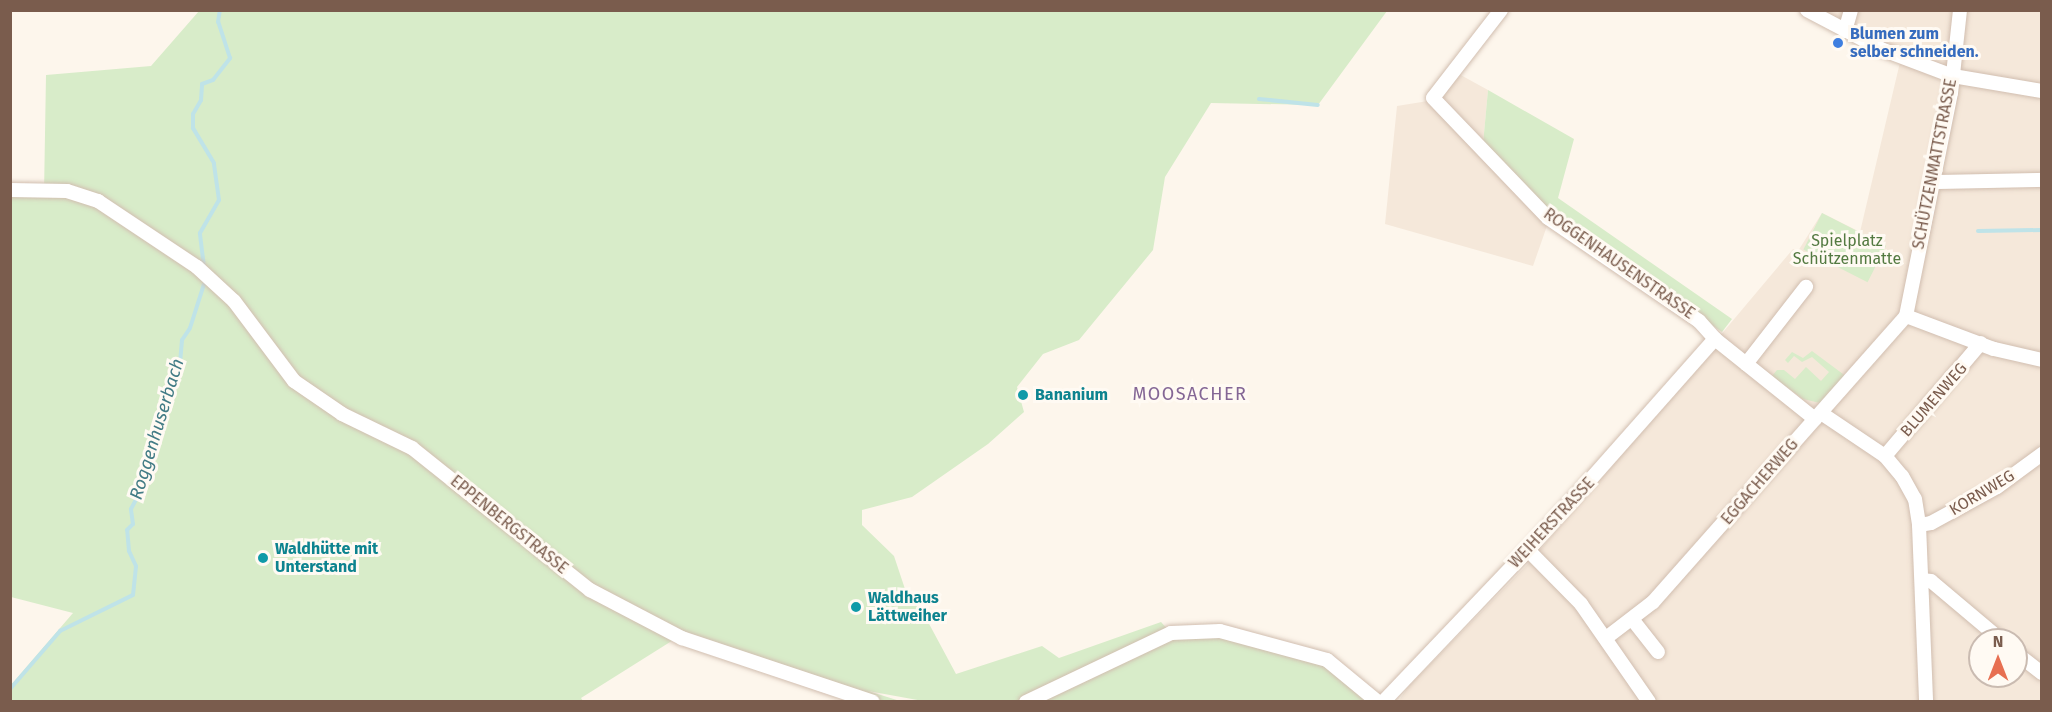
<!DOCTYPE html>
<html>
<head>
<meta charset="utf-8">
<style>
	body { margin:0 }
	#map { position:relative; width:2052px; height:712px; overflow:hidden; background:#fdf6ec; font-family:"Fira Sans",sans-serif }
	div>[style] { position:absolute }
	.residential>* { inset:0; background:#f5e8da }
	.green>* { inset:0; background:#d8ecc9; transform-origin:0 0 }
	.stream>* { height:4px; margin:-2px; padding:0 2px; transform-origin:2px; border-radius:2px; background:#bfe3e8 }
	.roads { filter:drop-shadow(0 0 2px #d1beb0) drop-shadow(0 0 2px #d1beb0) }
	.minor>* { height:14px; margin:-7px; padding:0 7px; transform-origin:7px; border-radius:7px; background:#fff }
	.dots>* { width:16px; height:16px; translate:-50% -50%; box-sizing:border-box; border:3px solid #fffaf3; border-radius:50% }
	span { translate:-50% -50%; white-space:nowrap; text-align:center; line-height:1.15; -webkit-text-stroke:6px #fffaf3; paint-order:stroke }
	.shop-label { font-size:16px; color:#366cbe; font-weight:700 }
	.left { translate:0 -50%; text-align:left }
	.street-label { font-size:16px; color:#7a5c4d }
	.park-label { font-size:16px; color:#537a41 }
	.culture-label { font-size:16px; color:#0d838f; font-weight:700 }
	.neighbourhood-label { font-size:18px; color:#846695; letter-spacing:1.5px }
	.water-label { font-size:18px; color:#437c86; font-style:italic }
	.frame { position:absolute; inset:0; border:12px solid #7a5c4d; pointer-events:none }
	.north { position:absolute; left:1968px; top:628px; width:60px; height:60px; box-sizing:border-box; background:#fffaf3; border:2px solid #cabbb1; border-radius:50%; rotate:0deg; font-size:16px; font-weight:700; line-height:24px; text-align:center; color:#7a5c4d }
	.north::after { content:''; display:block; margin:auto; width:21px; height:27px; background:#e76f51; clip-path:polygon(50% 0,100% 100%,50% 72%,0 100%) }
</style>
</head>
<body>
<div id="map">
	<div class="residential">
		<i style="clip-path:polygon(evenodd,1816px 11px,2041px 11px,2041px 701px,1398px 702px,1408px 687px,1529px 563px,1793px 249px,1798px 251px,1822px 213px,1860px 232px,1901px 58px,1816px 11px,1980px 640px,2016px 640px,2016px 676px,1980px 676px,1980px 640px)"></i>
		<i style="clip-path:polygon(1457px 73px,1488px 90px,1483px 144px,1548px 223px,1533px 266px,1385px 224px,1397px 106px,1434px 100px)"></i>
	</div>
	<div class="green">
		<i style="clip-path:polygon(199px 11px,1387px 11px,1318px 105px,1211px 103px,1165px 177px,1153px 250px,1079px 340px,1043px 354px,1017px 387px,1024px 412px,988px 444px,912px 497px,862px 510px,862px 525px,894px 556px,905px 589px,927px 620px,956px 674px,1042px 646px,1059px 658px,1161px 622px,1171px 633px,1030px 701px,923px 701px,868px 691px,900px 701px,853px 701px,858px 690px,686px 632px,581px 698px,583px 701px,11px 701px,11px 685px,73px 613px,11px 597px,10px 197px,44px 193px,46px 75px,151px 66px)"></i>
		<i style="clip-path:polygon(1488px 90px,1574px 139px,1558px 198px,1732px 319px,1722px 332px,1556px 218px,1483px 144px)"></i>
		<i style="left:1822px;top:213px;width:72px;height:41px;rotate:27deg"></i>
		<i style="clip-path:polygon(1812px 351px,1847px 377px,1820px 403px,1803px 399px,1772px 376px,1777px 370px,1784px 370px,1795px 379px,1806px 367px,1821px 381px,1829px 372px,1812px 357px,1802px 362px,1794px 356px,1788px 363px,1785px 360px,1792px 352px,1803px 358px)"></i>
		<i style="clip-path:polygon(1185px 631px,1220px 631px,1327px 660px,1368px 702px,1041px 702px)"></i>
	</div>
	<div class="stream">
		<i style="left:1259px;top:99px;width:59px;rotate:5.8deg"></i>
		<i style="left:1978px;top:231px;width:64px;rotate:-0.9deg"></i>
		<i style="left:204px;top:267px;width:34px;rotate:-97deg"></i>
		<i style="left:200px;top:233px;width:38px;rotate:-60deg"></i>
		<i style="left:219px;top:200px;width:37px;rotate:-98deg"></i>
		<i style="left:214px;top:163px;width:41px;rotate:-121deg"></i>
		<i style="left:193px;top:128px;width:14px;rotate:-90deg"></i>
		<i style="left:193px;top:114px;width:16px;rotate:-60deg"></i>
		<i style="left:201px;top:100px;width:16px;rotate:-86deg"></i>
		<i style="left:202px;top:84px;width:12px;rotate:-20deg"></i>
		<i style="left:213px;top:80px;width:28px;rotate:-52deg"></i>
		<i style="left:230px;top:58px;width:38px;rotate:-108deg"></i>
		<i style="left:218px;top:22px;width:12px;rotate:-81deg"></i>
		<i style="left:10px;top:689px;width:77px;rotate:-49.2deg"></i>
		<i style="left:60px;top:631px;width:81px;rotate:-26.3deg"></i>
		<i style="left:133px;top:595px;width:29px;rotate:-84deg"></i>
		<i style="left:136px;top:566px;width:17px;rotate:-115deg"></i>
		<i style="left:129px;top:551px;width:21px;rotate:-95deg"></i>
		<i style="left:127px;top:530px;width:8px;rotate:-45deg"></i>
		<i style="left:133px;top:524px;width:15px;rotate:-98deg"></i>
		<i style="left:131px;top:509px;width:21px;rotate:-62deg"></i>
		<i style="left:141px;top:490px;width:133px;rotate:-72.9deg"></i>
		<i style="left:180px;top:363px;width:23px;rotate:-85deg"></i>
		<i style="left:182px;top:340px;width:14px;rotate:-56deg"></i>
		<i style="left:190px;top:328px;width:46px;rotate:-72.3deg"></i>
	</div>
	<div class="roads">
		<div class="minor">
			<i style="left:1501px;top:10px;width:111px;rotate:127.7deg"></i>
			<i style="left:1433px;top:98px;width:166px;rotate:46.2deg"></i>
			<i style="left:1548px;top:218px;width:183px;rotate:34.3deg"></i>
			<i style="left:1699px;top:321px;width:24px;rotate:48deg"></i>
			<i style="left:1715px;top:339px;width:128px;rotate:38.7deg"></i>
			<i style="left:1807px;top:10px;width:84px;rotate:27.8deg"></i>
			<i style="left:1881px;top:49px;width:77px;rotate:20.6deg"></i>
			<i style="left:1953px;top:76px;width:90px;rotate:9.6deg"></i>
			<i style="left:1845px;top:31px;width:22px;rotate:-74deg"></i>
			<i style="left:1933px;top:182px;width:109px;rotate:-1.1deg"></i>
			<i style="left:10px;top:190px;width:57px;rotate:1deg"></i>
			<i style="left:67px;top:191px;width:33px;rotate:18deg"></i>
			<i style="left:98px;top:201px;width:119px;rotate:33.7deg"></i>
			<i style="left:197px;top:267px;width:50px;rotate:42.6deg"></i>
			<i style="left:234px;top:301px;width:100px;rotate:53.1deg"></i>
			<i style="left:294px;top:381px;width:58px;rotate:34.5deg"></i>
			<i style="left:342px;top:414px;width:78px;rotate:25.9deg"></i>
			<i style="left:412px;top:448px;width:228px;rotate:38.6deg"></i>
			<i style="left:590px;top:590px;width:104px;rotate:27.6deg"></i>
			<i style="left:682px;top:638px;width:201px;rotate:18.5deg"></i>
			<i style="left:1906px;top:316px;width:227px;rotate:-78.6deg"></i>
			<i style="left:1951px;top:93px;width:83px;rotate:-83.8deg"></i>
			<i style="left:1906px;top:316px;width:94px;rotate:20.6deg"></i>
			<i style="left:1994px;top:349px;width:49px;rotate:12.9deg"></i>
			<i style="left:1746px;top:364px;width:98px;rotate:-52.1deg"></i>
			<i style="left:1821px;top:413px;width:77px;rotate:33.9deg"></i>
			<i style="left:1885px;top:456px;width:26px;rotate:50deg"></i>
			<i style="left:1902px;top:476px;width:26px;rotate:61deg"></i>
			<i style="left:1915px;top:499px;width:26px;rotate:81deg"></i>
			<i style="left:1919px;top:525px;width:177px;rotate:87.7deg"></i>
			<i style="left:1885px;top:456px;width:148px;rotate:-49.7deg"></i>
			<i style="left:1919px;top:525px;width:12px;rotate:-9deg"></i>
			<i style="left:1931px;top:523px;width:75px;rotate:-28.6deg"></i>
			<i style="left:1997px;top:487px;width:56px;rotate:-36.3deg"></i>
			<i style="left:1528px;top:550px;width:76px;rotate:45.5deg"></i>
			<i style="left:1581px;top:604px;width:119px;rotate:55.2deg"></i>
			<i style="left:1922px;top:580px;width:9px;rotate:6deg"></i>
			<i style="left:1931px;top:581px;width:92px;rotate:40.1deg"></i>
			<i style="left:1632px;top:619px;width:42px;rotate:51.8deg"></i>
			<i style="left:1606px;top:638px;width:59px;rotate:-37.5deg"></i>
			<i style="left:1653px;top:602px;width:382px;rotate:-48.5deg"></i>
			<i style="left:2016px;top:653px;width:33px;rotate:38deg"></i>
			<i style="left:1026px;top:702px;width:161px;rotate:-25.4deg"></i>
			<i style="left:1171px;top:633px;width:49px;rotate:-2.3deg"></i>
			<i style="left:1220px;top:631px;width:111px;rotate:15.2deg"></i>
			<i style="left:1327px;top:660px;width:66px;rotate:39.5deg"></i>
			<i style="left:1383px;top:702px;width:210px;rotate:-46.4deg"></i>
			<i style="left:1528px;top:550px;width:282px;rotate:-48.5deg"></i>
		</div>
	</div>
	<div class="dots">
		<i style="left:1838px;top:43px;background:#3f7fe0"></i>
		<i style="left:1023px;top:395px;background:#0f9aa8"></i>
		<i style="left:263px;top:558px;background:#0f9aa8"></i>
		<i style="left:856px;top:607px;background:#0f9aa8"></i>
	</div>
	<div class="shop-label">
		<span class="left" style="left:1850px;top:43px">Blumen zum<br>selber schneiden.</span>
	</div>
	<div class="street-label">
		<span style="left:1935px;top:164px;rotate:-79deg">SCHÜTZENMATTSTRASSE</span>
		<span style="left:1619px;top:264px;rotate:35deg">ROGGENHAUSENSTRASSE</span>
		<span style="left:1934px;top:400px;rotate:-49deg">BLUMENWEG</span>
		<span style="left:1760px;top:482px;rotate:-49deg">EGGACHERWEG</span>
		<span style="left:1982px;top:493px;rotate:-31deg">KORNWEG</span>
		<span style="left:1552px;top:523px;rotate:-47deg">WEIHERSTRASSE</span>
		<span style="left:509px;top:525px;rotate:39deg">EPPENBERGSTRASSE</span>
	</div>
	<div class="park-label">
		<span style="left:1847px;top:250px">Spielplatz<br>Schützenmatte</span>
	</div>
	<div class="culture-label">
		<span class="left" style="left:1035px;top:395px">Bananium</span>
		<span class="left" style="left:275px;top:558px">Waldhütte mit<br>Unterstand</span>
		<span class="left" style="left:868px;top:607px">Waldhaus<br>Lättweiher</span>
	</div>
	<div class="neighbourhood-label">
		<span style="left:1190px;top:394px">MOOSACHER</span>
	</div>
	<div class="water-label">
		<span style="left:157px;top:429px;rotate:-73deg">Roggenhuserbach</span>
	</div>
	<div class="frame"></div>
	<div class="north">N</div>
</div>
</body>
</html>
